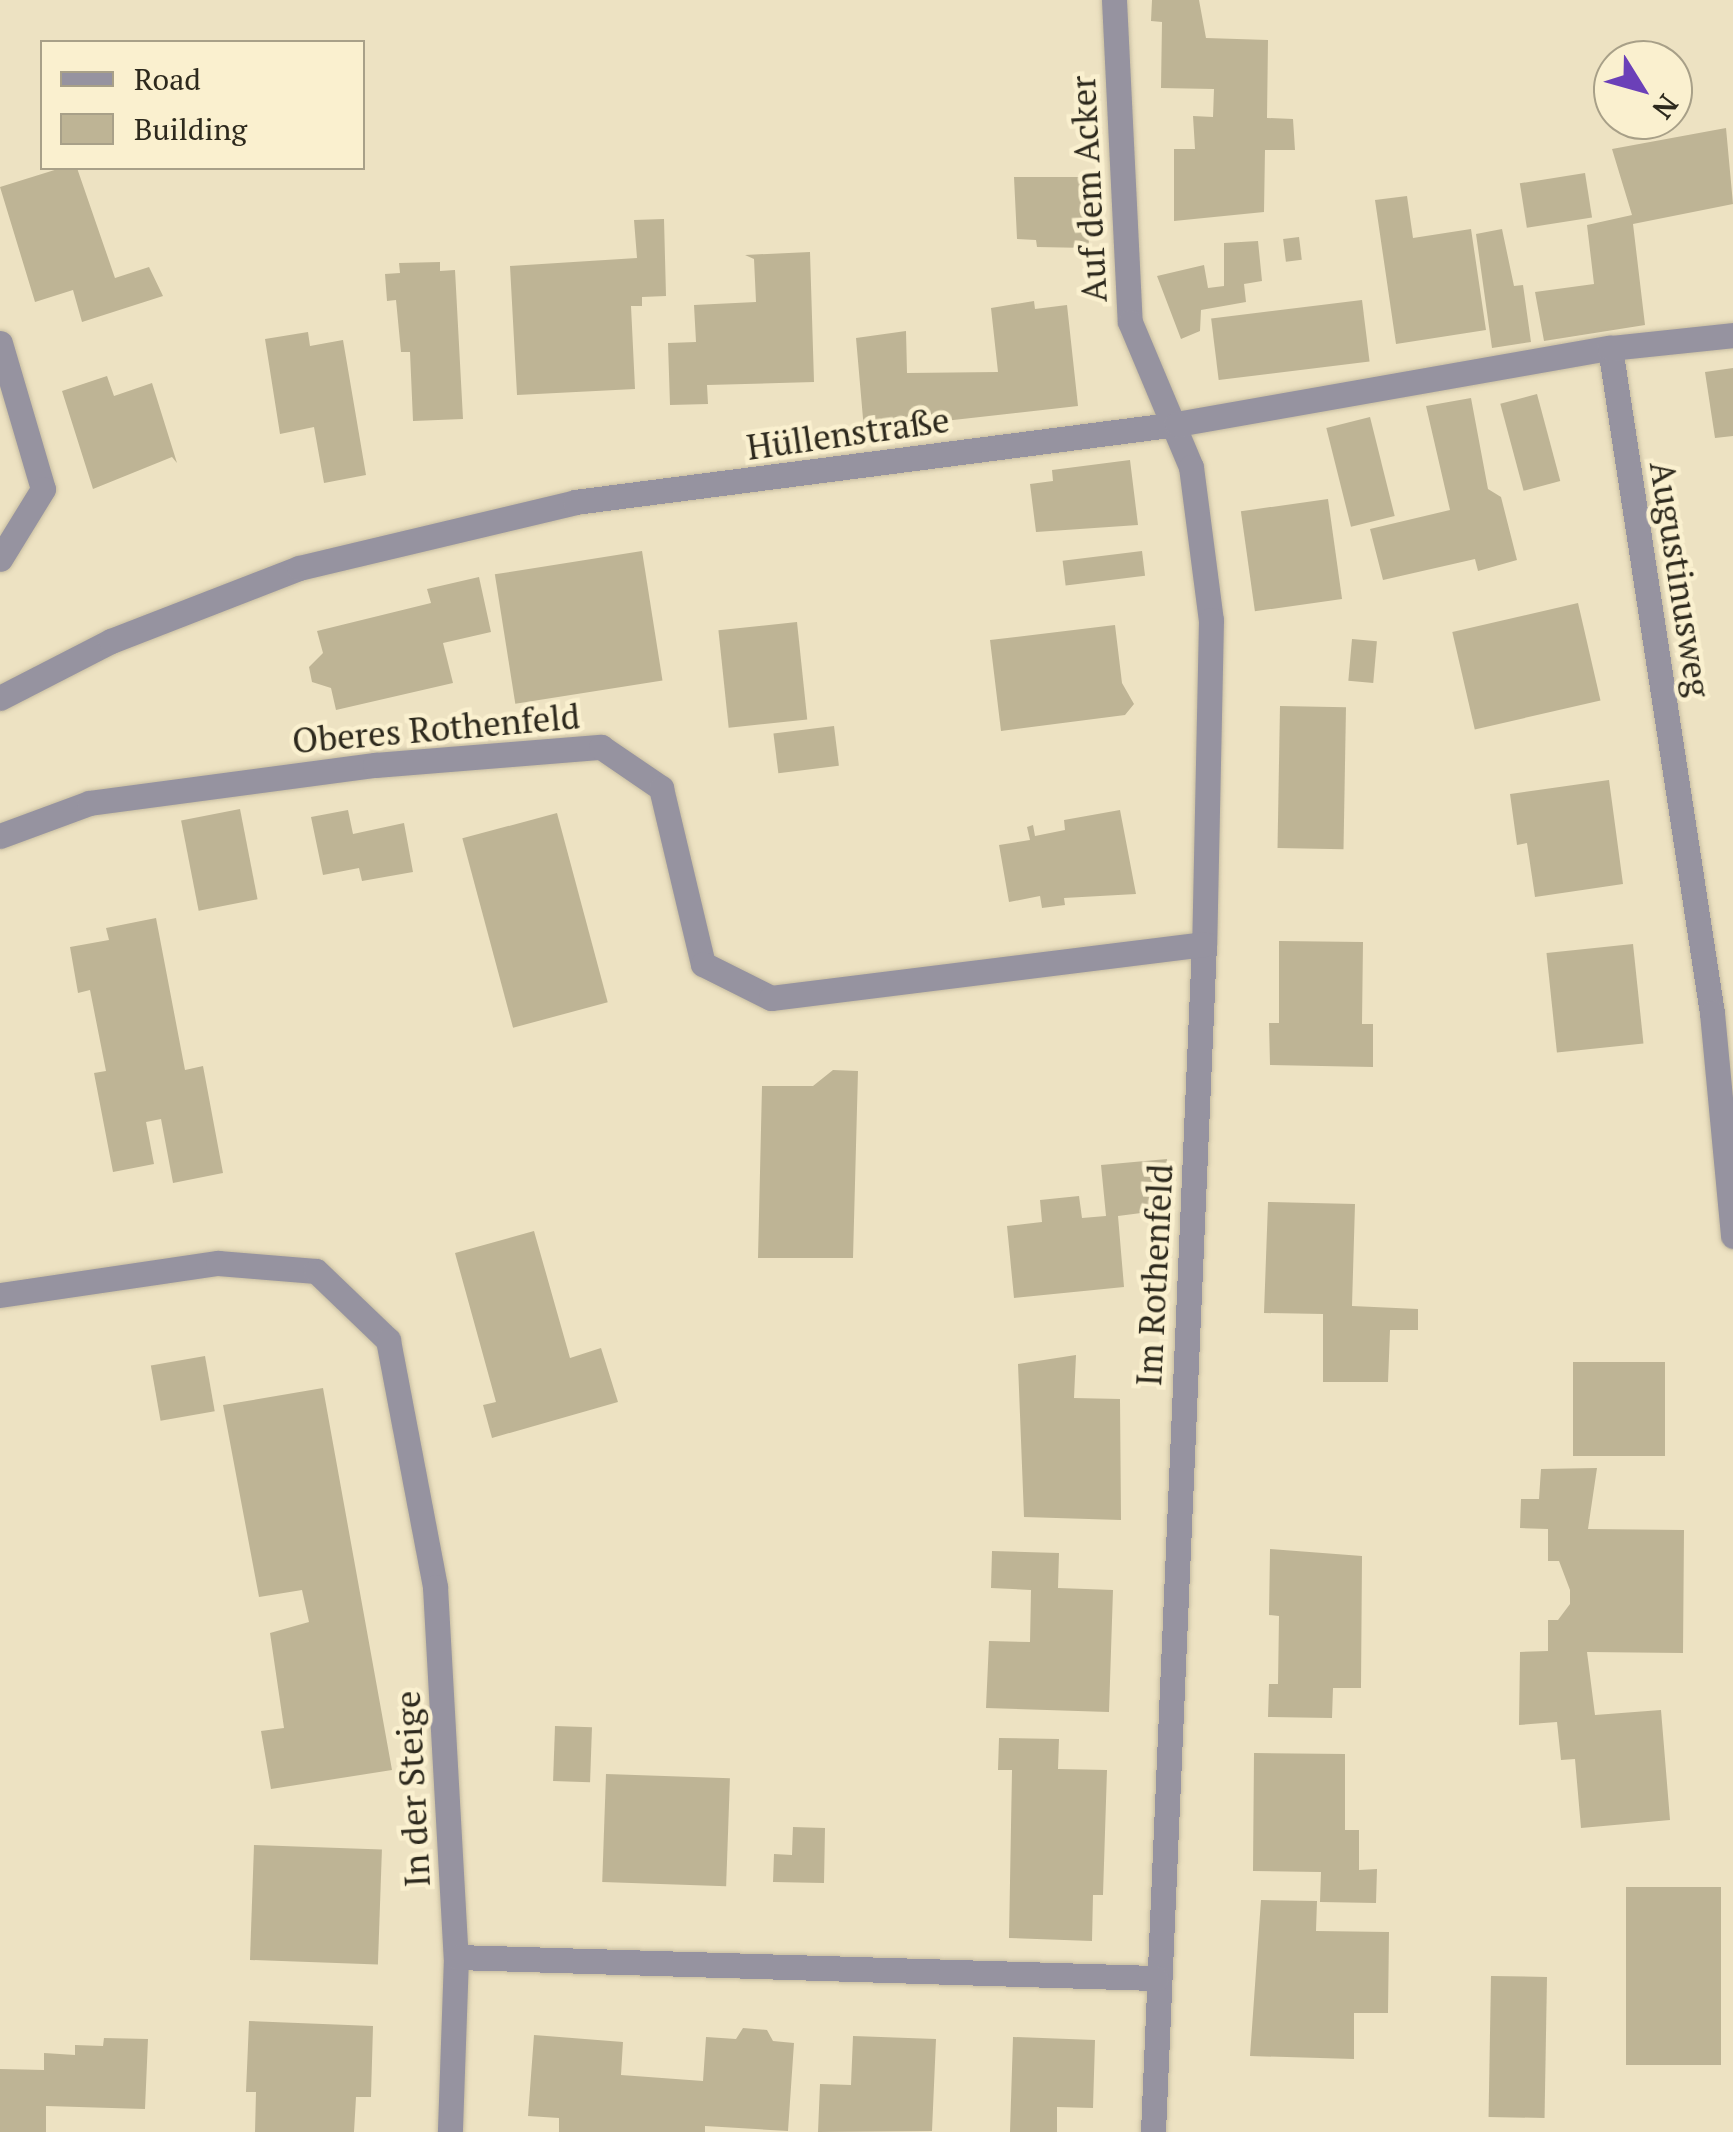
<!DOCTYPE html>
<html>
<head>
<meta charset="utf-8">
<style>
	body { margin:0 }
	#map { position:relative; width:1733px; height:2132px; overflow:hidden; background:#ede2c2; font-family:"PT Serif",serif }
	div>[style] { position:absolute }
	.building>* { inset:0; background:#beb495; transform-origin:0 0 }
	.roads { filter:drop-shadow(0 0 2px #c7bda1) drop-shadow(0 0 2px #c7bda1) }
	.service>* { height:25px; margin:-12.5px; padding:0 12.5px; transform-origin:12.5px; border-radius:12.5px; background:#9693a0 }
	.minor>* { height:25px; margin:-12.5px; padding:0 12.5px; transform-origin:12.5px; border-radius:12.5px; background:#9693a0 }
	span { translate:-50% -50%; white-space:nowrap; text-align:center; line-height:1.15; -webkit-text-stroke:9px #faf0cf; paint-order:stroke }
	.street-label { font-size:35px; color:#2d291d }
	.legend { position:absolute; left:40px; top:40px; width:325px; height:130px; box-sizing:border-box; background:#faf0cf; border:2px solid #a8a088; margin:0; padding:12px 18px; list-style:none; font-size:30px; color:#2d291d }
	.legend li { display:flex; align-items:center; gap:20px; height:50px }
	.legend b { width:50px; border:2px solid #a8a088 }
	.north { position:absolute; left:1593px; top:40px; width:100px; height:100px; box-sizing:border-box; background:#faf0cf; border:2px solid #a8a088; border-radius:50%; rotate:127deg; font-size:28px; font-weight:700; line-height:40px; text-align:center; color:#2d291d }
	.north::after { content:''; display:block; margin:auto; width:35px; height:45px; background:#6b40b8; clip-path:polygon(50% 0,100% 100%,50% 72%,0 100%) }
</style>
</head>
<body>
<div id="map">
	<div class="building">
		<i style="clip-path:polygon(1152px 0,1199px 0,1206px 38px,1268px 40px,1267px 118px,1293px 119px,1295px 150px,1265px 150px,1264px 212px,1174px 221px,1174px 149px,1195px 149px,1193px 116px,1213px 117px,1214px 89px,1161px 88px,1162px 22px,1151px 21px)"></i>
		<i style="clip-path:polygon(1726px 128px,1733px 204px,1633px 224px,1645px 325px,1544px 341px,1535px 292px,1594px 284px,1587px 225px,1632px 215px,1612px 149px)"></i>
		<i style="clip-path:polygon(61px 168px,77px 168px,115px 278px,149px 267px,163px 296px,82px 322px,73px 290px,35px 302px,0 187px)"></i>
		<i style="left:1585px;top:173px;width:45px;height:66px;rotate:81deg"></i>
		<i style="clip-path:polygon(1014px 177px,1087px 177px,1089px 248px,1037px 247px,1036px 240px,1017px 239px)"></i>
		<i style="clip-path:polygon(1407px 196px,1413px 238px,1471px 229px,1486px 330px,1396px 344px,1375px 200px)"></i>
		<i style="clip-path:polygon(664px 219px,666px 296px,642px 297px,642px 306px,631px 306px,635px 389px,517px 395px,510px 266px,637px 258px,634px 220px)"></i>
		<i style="clip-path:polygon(1502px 229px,1514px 286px,1523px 285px,1531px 342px,1492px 348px,1476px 234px)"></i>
		<i style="left:1299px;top:237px;width:23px;height:16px;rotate:83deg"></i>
		<i style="clip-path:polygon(1258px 241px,1262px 281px,1244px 284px,1246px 302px,1201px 310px,1200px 331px,1181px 339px,1157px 276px,1204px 265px,1208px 288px,1224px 286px,1224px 243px)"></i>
		<i style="clip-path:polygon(810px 252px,814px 382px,707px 385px,708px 404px,670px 405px,668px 343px,696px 342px,694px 305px,756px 302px,754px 259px,745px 255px)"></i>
		<i style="clip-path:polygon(440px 262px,440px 271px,455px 270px,463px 419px,413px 421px,410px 352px,401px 352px,396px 300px,387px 301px,385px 274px,400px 273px,399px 263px)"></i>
		<i style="left:1362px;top:300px;width:62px;height:152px;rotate:83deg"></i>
		<i style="clip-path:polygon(1034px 301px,1035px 309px,1067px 305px,1078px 406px,864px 430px,856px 338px,906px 331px,907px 373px,998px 372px,991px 308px)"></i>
		<i style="clip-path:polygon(308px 332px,310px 346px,343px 340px,366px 475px,324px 483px,314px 427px,280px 434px,265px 339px)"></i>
		<i style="clip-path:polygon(1733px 368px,1733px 436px,1715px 438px,1705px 372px)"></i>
		<i style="clip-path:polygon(107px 376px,114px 396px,152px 383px,177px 463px,172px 457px,93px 489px,62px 391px)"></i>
		<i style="left:1537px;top:394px;width:90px;height:38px;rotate:75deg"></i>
		<i style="clip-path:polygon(1471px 398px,1488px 489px,1501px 497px,1517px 560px,1478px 571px,1475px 559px,1383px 580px,1370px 529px,1450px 510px,1426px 406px)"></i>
		<i style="left:1370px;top:417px;width:102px;height:45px;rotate:76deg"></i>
		<i style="clip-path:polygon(1130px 460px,1138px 525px,1036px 532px,1030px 484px,1053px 481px,1052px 470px)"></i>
		<i style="left:1328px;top:499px;width:101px;height:88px;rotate:82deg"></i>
		<i style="left:642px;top:551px;width:131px;height:149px;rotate:81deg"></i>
		<i style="left:1142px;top:551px;width:25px;height:80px;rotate:83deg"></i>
		<i style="clip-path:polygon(479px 577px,491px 632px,443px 643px,453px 683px,336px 710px,331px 688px,312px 682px,309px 667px,323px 653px,317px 631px,431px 603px,427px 589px)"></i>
		<i style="left:1578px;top:603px;width:100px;height:129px;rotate:77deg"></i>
		<i style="left:797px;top:622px;width:98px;height:79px;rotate:84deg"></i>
		<i style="clip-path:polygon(1115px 625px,1122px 683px,1134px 704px,1125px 715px,1001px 731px,990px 640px)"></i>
		<i style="left:1352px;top:639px;width:25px;height:42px;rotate:5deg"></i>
		<i style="left:1280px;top:706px;width:66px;height:142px;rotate:1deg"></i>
		<i style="left:834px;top:726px;width:40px;height:61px;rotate:83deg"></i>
		<i style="clip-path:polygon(1609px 780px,1623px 884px,1535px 897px,1527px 843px,1517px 845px,1510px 794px)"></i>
		<i style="left:240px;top:809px;width:92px;height:60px;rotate:79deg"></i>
		<i style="clip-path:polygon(348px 810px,353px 834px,404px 823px,413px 872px,362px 881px,359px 868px,323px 875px,311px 817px)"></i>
		<i style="clip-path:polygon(1120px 810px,1136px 894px,1064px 898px,1065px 905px,1042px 908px,1040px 896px,1009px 902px,999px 845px,1030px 840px,1027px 827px,1033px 825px,1035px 836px,1065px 830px,1064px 820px)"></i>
		<i style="left:557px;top:813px;width:196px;height:98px;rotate:75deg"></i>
		<i style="clip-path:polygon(156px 918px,185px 1070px,203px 1066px,223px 1173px,173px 1183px,161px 1119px,146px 1122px,154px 1164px,113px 1172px,94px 1073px,106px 1071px,90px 990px,78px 993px,70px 947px,109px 940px,106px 928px)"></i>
		<i style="clip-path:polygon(1279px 941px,1363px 942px,1362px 1024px,1373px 1024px,1373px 1067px,1270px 1065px,1269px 1023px,1279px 1023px)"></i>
		<i style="left:1633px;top:944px;width:100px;height:87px;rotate:84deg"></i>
		<i style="clip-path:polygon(833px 1070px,858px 1071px,853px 1258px,758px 1258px,762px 1086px,813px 1086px)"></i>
		<i style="clip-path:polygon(1167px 1159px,1172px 1209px,1118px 1216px,1124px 1287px,1014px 1298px,1007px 1226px,1042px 1222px,1040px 1200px,1079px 1196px,1082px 1218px,1106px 1216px,1101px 1165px)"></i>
		<i style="clip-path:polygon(1268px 1202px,1355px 1204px,1352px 1306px,1418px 1309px,1418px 1330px,1390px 1330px,1388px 1382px,1323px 1382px,1323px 1314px,1264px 1313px)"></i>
		<i style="clip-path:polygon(534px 1231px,570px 1358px,601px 1348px,618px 1402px,492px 1438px,483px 1405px,496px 1402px,455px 1253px)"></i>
		<i style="clip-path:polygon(1076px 1355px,1074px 1398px,1120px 1399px,1121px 1520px,1024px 1517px,1018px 1364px)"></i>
		<i style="left:205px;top:1356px;width:56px;height:55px;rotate:80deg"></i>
		<i style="left:1665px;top:1362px;width:94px;height:92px;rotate:90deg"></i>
		<i style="clip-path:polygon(323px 1388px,392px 1770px,271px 1789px,261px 1731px,284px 1728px,270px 1633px,309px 1622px,302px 1590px,259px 1597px,223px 1405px)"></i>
		<i style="clip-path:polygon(1597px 1468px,1588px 1529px,1684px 1530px,1683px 1653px,1587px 1652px,1595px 1715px,1661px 1710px,1670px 1820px,1581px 1828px,1575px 1759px,1561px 1760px,1557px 1722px,1519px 1725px,1520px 1652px,1548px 1651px,1548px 1620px,1558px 1620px,1570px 1604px,1570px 1590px,1559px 1561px,1548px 1561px,1548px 1529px,1520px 1528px,1521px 1499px,1539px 1499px,1541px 1469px)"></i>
		<i style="clip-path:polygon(1270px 1549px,1362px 1556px,1361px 1688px,1333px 1688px,1332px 1718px,1268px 1717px,1269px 1684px,1278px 1684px,1279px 1616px,1269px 1615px)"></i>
		<i style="clip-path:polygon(992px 1551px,1059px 1553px,1058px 1588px,1113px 1590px,1109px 1712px,986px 1708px,989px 1641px,1030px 1642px,1031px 1590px,991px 1588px)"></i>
		<i style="left:555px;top:1726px;width:37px;height:55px;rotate:2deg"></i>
		<i style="clip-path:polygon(999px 1738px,1059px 1739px,1058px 1769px,1107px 1770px,1103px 1895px,1093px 1895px,1092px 1941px,1009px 1938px,1012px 1770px,998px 1770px)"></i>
		<i style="clip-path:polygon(1254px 1753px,1345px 1754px,1345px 1830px,1359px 1830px,1359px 1870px,1377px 1869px,1376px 1903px,1320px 1902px,1321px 1872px,1253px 1871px)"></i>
		<i style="left:606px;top:1774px;width:124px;height:108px;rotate:2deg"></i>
		<i style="clip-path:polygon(793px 1827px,825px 1828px,824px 1883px,773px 1882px,774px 1854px,792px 1855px)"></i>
		<i style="left:254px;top:1845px;width:128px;height:115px;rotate:2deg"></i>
		<i style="left:1626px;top:1887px;width:95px;height:178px"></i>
		<i style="clip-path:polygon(1261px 1900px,1317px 1901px,1316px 1931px,1389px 1932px,1388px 2013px,1354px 2013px,1354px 2059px,1250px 2056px)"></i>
		<i style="left:1491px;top:1976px;width:56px;height:141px;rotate:1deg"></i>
		<i style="clip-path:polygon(249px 2021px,373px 2026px,371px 2097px,356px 2097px,354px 2132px,255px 2132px,256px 2092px,246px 2092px)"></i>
		<i style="clip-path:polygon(743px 2028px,767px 2030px,773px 2041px,794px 2043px,788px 2131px,705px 2126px,705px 2132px,559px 2132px,559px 2118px,528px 2116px,534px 2035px,623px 2042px,621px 2075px,703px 2081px,706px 2037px,736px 2039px)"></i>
		<i style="clip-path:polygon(853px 2036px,936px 2039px,932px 2131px,818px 2132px,820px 2084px,851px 2085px)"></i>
		<i style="clip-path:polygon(1013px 2037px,1095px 2040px,1093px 2108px,1057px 2107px,1057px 2132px,1010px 2132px)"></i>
		<i style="clip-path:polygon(104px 2038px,148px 2039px,145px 2109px,46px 2106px,46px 2132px,0 2132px,0 2069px,44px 2070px,44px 2053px,75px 2055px,75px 2045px,103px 2046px)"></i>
	</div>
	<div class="roads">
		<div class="service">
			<i style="left:0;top:343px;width:152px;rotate:73.6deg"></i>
			<i style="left:43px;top:489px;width:82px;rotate:121.6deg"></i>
		</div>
		<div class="minor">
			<i style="left:1114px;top:0;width:322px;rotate:87.2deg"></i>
			<i style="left:1130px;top:322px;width:157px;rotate:67.2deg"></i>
			<i style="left:1191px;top:467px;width:154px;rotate:82.6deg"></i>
			<i style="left:1211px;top:620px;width:324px;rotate:91.2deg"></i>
			<i style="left:1204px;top:944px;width:1189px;rotate:92.46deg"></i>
			<i style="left:1610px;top:348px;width:673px;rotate:81.28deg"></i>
			<i style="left:1712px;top:1013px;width:224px;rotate:84.6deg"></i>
			<i style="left:0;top:698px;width:125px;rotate:-27.2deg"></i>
			<i style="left:111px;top:641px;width:202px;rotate:-21.2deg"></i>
			<i style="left:299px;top:568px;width:284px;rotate:-13.4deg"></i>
			<i style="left:575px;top:502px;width:607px;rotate:-7.38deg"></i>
			<i style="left:1177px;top:424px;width:440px;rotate:-10deg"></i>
			<i style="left:1610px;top:348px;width:124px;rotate:-6deg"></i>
			<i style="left:0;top:836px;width:95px;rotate:-20.3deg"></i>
			<i style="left:89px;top:803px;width:289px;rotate:-7.6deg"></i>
			<i style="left:375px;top:765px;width:227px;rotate:-4.6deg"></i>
			<i style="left:601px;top:747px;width:73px;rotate:34.3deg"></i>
			<i style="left:661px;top:788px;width:181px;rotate:76.6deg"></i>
			<i style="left:703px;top:964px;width:76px;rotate:26.6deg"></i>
			<i style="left:771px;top:998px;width:436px;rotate:-7.1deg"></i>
			<i style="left:0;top:1295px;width:220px;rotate:-8.4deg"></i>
			<i style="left:218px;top:1263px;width:98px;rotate:4.7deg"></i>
			<i style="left:316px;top:1271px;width:100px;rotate:43.8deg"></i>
			<i style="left:388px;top:1340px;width:251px;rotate:79.2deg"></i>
			<i style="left:435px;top:1587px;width:371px;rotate:86.8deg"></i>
			<i style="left:456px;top:1957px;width:175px;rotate:92deg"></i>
			<i style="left:456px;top:1957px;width:700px;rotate:1.72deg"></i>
		</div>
	</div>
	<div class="street-label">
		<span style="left:1088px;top:189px;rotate:-93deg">Auf dem Acker</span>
		<span style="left:848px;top:433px;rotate:-8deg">Hüllenstraße</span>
		<span style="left:1681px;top:579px;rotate:81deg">Augustinusweg</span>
		<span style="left:436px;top:728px;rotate:-5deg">Oberes Rothenfeld</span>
		<span style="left:1154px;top:1275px;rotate:-87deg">Im Rothenfeld</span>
		<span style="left:412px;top:1789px;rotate:-93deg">In der Steige</span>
	</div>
	<ul class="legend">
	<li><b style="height:12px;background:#9693a0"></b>Road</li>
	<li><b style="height:28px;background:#beb495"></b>Building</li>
	</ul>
	<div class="north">N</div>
</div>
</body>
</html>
